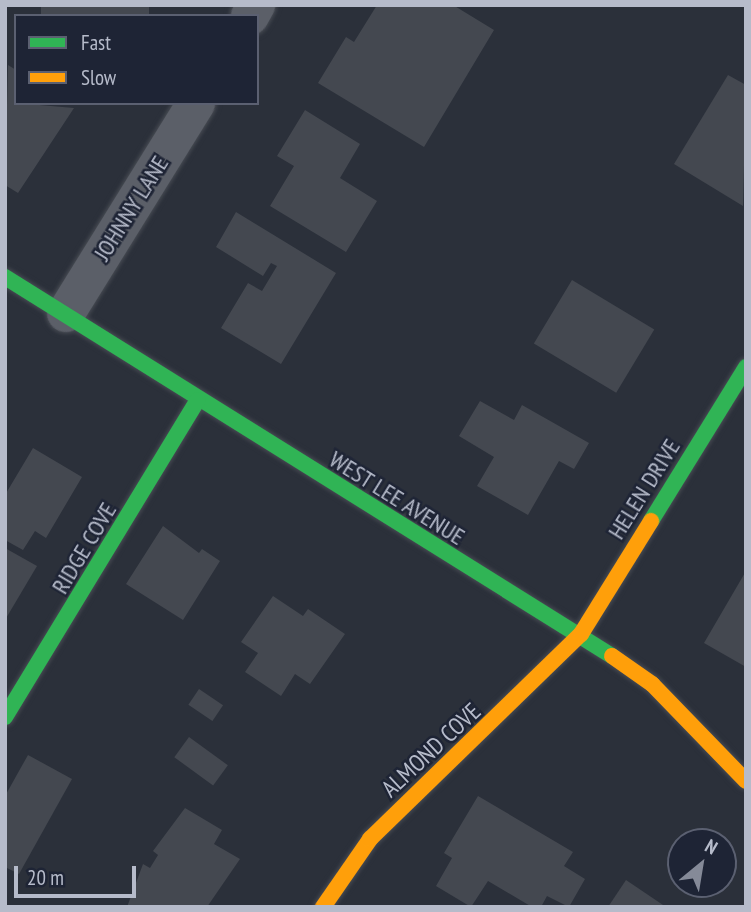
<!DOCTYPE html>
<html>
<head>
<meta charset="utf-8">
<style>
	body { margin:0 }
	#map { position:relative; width:751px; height:912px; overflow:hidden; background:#2b303a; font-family:"PT Sans Narrow",sans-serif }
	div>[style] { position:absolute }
	.building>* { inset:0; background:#444850; transform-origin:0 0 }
	.roads { filter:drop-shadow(0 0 2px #474b53) drop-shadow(0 0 2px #474b53) }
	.street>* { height:38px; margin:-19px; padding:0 19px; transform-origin:19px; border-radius:19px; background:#5b5f68 }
	.fast>* { height:16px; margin:-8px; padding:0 8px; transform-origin:8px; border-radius:8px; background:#30b455 }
	.slow>* { height:16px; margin:-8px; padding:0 8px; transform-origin:8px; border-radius:8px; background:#ff9f0a }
	span { translate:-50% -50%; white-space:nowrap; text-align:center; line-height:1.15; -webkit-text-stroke:5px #1e2435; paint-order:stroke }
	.street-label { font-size:24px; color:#b6bbca }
	.frame { position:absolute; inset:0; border:7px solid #b6bbca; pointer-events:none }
	.legend { position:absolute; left:14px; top:14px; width:245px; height:91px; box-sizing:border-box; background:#1e2435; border:2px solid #5b6071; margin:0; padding:9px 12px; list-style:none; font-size:21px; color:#b6bbca }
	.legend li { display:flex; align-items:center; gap:14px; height:35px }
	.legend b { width:35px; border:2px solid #5b6071 }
	.north { position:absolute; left:667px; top:828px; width:70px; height:70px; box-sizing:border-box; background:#1e2435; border:2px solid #5b6071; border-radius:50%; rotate:30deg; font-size:19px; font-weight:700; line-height:28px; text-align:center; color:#b6bbca }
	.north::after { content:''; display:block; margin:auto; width:24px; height:32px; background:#858a98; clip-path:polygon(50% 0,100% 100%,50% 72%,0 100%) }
	.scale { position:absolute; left:14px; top:866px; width:122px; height:32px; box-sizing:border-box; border:4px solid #b6bbca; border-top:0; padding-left:9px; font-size:21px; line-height:24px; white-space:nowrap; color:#b6bbca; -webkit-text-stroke:5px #1e2435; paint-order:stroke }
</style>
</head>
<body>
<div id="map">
	<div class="building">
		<i style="left:41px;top:5px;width:108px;height:13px"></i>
		<i style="clip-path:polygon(377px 5px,453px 5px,494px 30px,424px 147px,318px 83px,346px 37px,354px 42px)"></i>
		<i style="clip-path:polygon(8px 65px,16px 70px,16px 103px,74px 108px,18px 193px,5px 185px)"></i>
		<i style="clip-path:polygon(728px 75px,746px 85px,743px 206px,674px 164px)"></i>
		<i style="clip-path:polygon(305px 110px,360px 144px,340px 178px,377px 201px,346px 252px,270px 206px,294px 166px,277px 156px)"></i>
		<i style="clip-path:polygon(236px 212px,336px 273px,281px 364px,221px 328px,248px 283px,262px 291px,277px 266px,271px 263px,263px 276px,216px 247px)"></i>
		<i style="left:572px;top:280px;width:96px;height:74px;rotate:31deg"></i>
		<i style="clip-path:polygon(480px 401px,514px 420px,522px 405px,589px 443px,574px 469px,559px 461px,528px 515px,477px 486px,494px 457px,459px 436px)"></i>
		<i style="clip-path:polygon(33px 448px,82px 477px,46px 538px,35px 531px,23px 550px,5px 540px,5px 495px)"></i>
		<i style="clip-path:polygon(163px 526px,199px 553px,202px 549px,220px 561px,183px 620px,126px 584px)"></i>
		<i style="clip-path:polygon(5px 548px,37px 566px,5px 620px)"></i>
		<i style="clip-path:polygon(746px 571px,746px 667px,704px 643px)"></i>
		<i style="clip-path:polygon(273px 596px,303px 616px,308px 609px,345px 634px,310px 684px,295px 674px,281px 696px,245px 672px,258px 653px,241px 642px)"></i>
		<i style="left:199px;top:689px;width:29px;height:19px;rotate:34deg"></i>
		<i style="left:189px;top:737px;width:48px;height:25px;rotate:36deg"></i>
		<i style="clip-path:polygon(28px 755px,72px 779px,19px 874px,5px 867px,5px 796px)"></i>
		<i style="clip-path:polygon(478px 796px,573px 852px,564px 866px,585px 879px,569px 907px,547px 896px,541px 907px,532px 907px,488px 881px,471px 907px,436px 886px,452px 858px,444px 853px)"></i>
		<i style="clip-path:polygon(185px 808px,222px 830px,214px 844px,240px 859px,207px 907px,127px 907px,143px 864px,150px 868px,158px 855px,153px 851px)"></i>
		<i style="clip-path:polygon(626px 880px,666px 907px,608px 907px)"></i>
	</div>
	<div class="roads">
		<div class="street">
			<i style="left:250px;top:16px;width:13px;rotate:-61deg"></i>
			<i style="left:66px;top:313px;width:247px;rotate:-58.2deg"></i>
		</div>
		<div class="fast">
			<i style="left:5px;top:277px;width:716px;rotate:31.98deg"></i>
			<i style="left:651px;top:521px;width:181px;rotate:-58.3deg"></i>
			<i style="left:5px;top:717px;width:371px;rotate:-58.7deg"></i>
		</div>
		<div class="slow">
			<i style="left:612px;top:656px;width:49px;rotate:35deg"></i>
			<i style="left:652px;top:684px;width:135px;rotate:45.9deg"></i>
			<i style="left:323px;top:907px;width:83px;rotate:-55.3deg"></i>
			<i style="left:370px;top:839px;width:294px;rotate:-44.2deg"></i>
			<i style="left:581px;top:634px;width:133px;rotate:-58.2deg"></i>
		</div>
	</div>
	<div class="street-label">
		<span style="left:131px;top:208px;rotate:-58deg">JOHNNY LANE</span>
		<span style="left:644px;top:489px;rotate:-58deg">HELEN DRIVE</span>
		<span style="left:397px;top:498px;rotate:32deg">WEST LEE AVENUE</span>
		<span style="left:84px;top:548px;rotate:-59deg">RIDGE COVE</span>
		<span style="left:431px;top:750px;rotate:-43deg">ALMOND COVE</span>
	</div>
	<div class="frame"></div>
	<ul class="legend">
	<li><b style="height:9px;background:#30b455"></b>Fast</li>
	<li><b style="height:9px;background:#ff9f0a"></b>Slow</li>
	</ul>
	<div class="north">N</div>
	<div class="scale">20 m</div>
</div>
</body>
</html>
